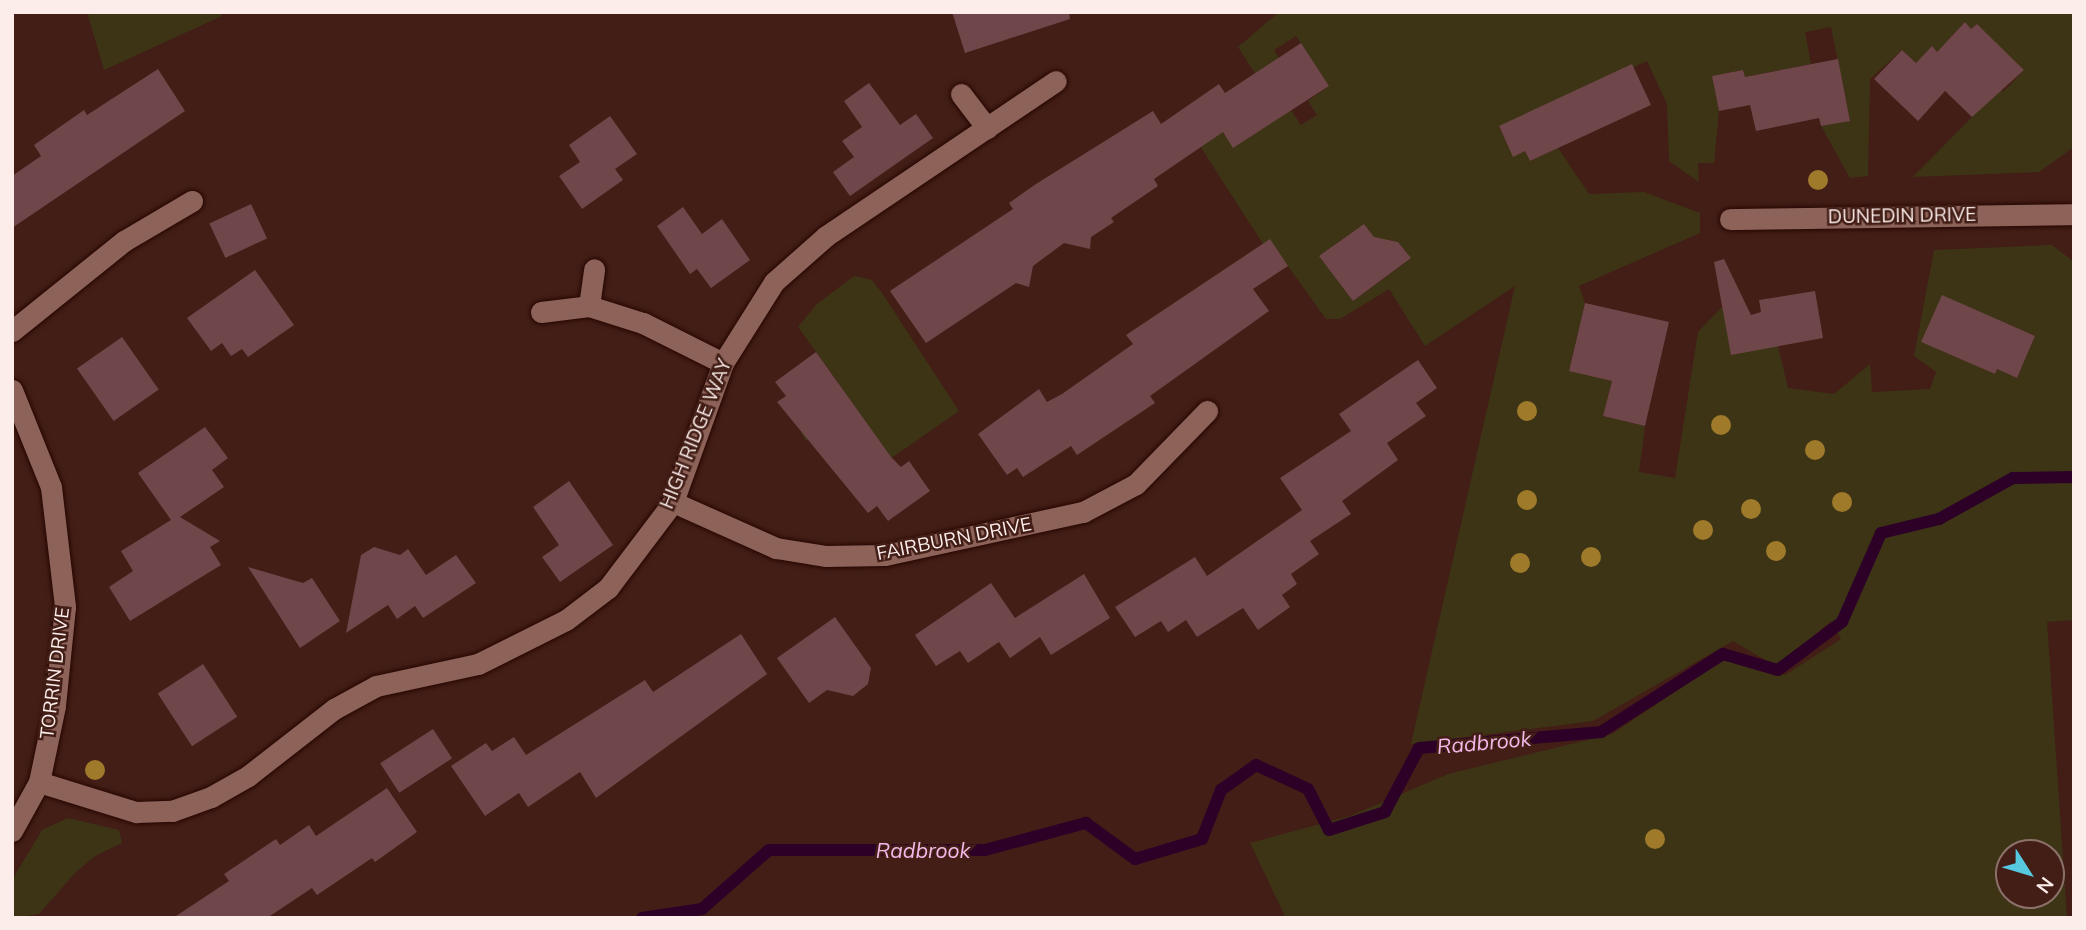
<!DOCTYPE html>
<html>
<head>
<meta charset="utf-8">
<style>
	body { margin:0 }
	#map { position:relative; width:2086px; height:930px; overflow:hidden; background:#421e16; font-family:Mulish,sans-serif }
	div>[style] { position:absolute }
	.green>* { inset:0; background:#3d3416 }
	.stream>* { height:12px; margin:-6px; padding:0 6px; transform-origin:6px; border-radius:6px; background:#2d0028 }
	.building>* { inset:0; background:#6f464a; transform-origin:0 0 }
	.roads { filter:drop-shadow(0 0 2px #270602) drop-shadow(0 0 2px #270602) }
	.minor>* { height:21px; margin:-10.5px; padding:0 10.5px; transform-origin:10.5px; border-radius:10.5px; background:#8d6359 }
	.trees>* { width:20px; height:20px; margin:-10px; border-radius:50%; background:#9e7a2a }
	span { translate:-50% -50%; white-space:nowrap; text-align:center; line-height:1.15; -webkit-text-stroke:5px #421e16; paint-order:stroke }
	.street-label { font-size:19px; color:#fcedea }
	.water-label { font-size:21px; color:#f4b9e9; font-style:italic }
	.frame { position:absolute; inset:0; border:14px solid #fcedea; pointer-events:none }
	.north { position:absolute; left:1995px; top:839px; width:70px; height:70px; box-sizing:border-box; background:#421e16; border:2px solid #8c716b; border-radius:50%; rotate:127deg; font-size:19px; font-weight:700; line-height:28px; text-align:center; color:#fcedea }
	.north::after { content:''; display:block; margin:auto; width:24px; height:32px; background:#56c9e0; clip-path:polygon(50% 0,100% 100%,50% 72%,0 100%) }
</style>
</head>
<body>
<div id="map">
	<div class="green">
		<i style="clip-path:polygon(87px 12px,221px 12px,222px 16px,104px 70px)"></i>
		<i style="clip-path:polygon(evenodd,1279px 12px,2074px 12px,2074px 147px,2039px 172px,1913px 177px,1972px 117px,1991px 80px,2003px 92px,2024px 70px,1977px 24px,1971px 29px,1965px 22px,1937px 52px,1932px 46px,1916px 63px,1902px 50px,1870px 79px,1868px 176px,1850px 178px,1821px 126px,1850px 120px,1831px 27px,1805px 32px,1811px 64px,1745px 77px,1743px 70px,1712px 76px,1719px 111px,1714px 163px,1698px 163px,1699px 182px,1669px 161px,1667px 104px,1647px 61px,1499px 127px,1513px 156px,1525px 151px,1530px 161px,1558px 148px,1589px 194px,1644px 192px,1700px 213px,1700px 233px,1579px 286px,1585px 303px,1569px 370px,1612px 381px,1603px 416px,1645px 426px,1639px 472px,1675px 478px,1698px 332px,1722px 307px,1778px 346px,1788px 388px,1834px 394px,1870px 364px,1872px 392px,1930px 389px,1936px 372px,1914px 356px,1934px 250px,2052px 245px,2074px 262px,2074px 620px,2047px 622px,2067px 918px,1286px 918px,1250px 843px,1350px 816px,1448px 774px,1612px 734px,1723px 660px,1785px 675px,1841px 639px,1831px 621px,1777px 667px,1733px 641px,1593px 721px,1411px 744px,1515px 286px,1425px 346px,1389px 289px,1340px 319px,1326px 319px,1288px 266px,1263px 244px,1200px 146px,1222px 131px,1233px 147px,1256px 75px,1238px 47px,1279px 12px,1296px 36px,1329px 86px,1308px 101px,1317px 115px,1301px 125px,1263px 68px,1279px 58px,1274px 50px,1296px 36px,1279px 12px,1364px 224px,1381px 247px,1390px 240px,1398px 242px,1408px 254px,1405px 263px,1353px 301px,1336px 278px,1341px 274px,1325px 252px,1364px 224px,1279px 12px,1942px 296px,2035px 336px,2017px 378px,1997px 369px,1995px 374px,1921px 342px,1942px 296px,1279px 12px,2009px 853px,2051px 853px,2051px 895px,2009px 895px,2009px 853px)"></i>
		<i style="clip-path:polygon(854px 276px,872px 280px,882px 293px,959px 411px,854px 484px,843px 413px,806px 441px,801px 433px,838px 382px,798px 327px,817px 304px)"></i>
		<i style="clip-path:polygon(68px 818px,119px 830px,122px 843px,95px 856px,76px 872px,39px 914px,12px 918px,12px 880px,42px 830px)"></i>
	</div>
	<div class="stream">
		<i style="left:642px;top:918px;width:61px;rotate:-8.5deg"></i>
		<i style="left:702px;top:909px;width:89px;rotate:-41.4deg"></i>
		<i style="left:769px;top:850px;width:216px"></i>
		<i style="left:985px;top:850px;width:105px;rotate:-15deg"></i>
		<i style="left:1086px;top:823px;width:61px;rotate:36.3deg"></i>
		<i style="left:1135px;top:859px;width:70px;rotate:-16.6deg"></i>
		<i style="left:1202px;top:839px;width:53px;rotate:-68.8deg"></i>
		<i style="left:1221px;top:790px;width:43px;rotate:-35.5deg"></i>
		<i style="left:1256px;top:765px;width:57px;rotate:24.8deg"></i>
		<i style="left:1308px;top:789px;width:46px;rotate:62.9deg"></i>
		<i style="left:1329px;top:830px;width:59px;rotate:-17.8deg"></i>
		<i style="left:1385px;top:812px;width:72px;rotate:-62deg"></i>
		<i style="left:1419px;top:748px;width:183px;rotate:-5deg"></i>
		<i style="left:1601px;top:732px;width:145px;rotate:-32.6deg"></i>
		<i style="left:1723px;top:654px;width:57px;rotate:16.2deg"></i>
		<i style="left:1778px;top:670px;width:80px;rotate:-36.9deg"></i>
		<i style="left:1842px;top:622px;width:97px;rotate:-66.3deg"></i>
		<i style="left:1881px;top:533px;width:60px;rotate:-13.6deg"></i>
		<i style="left:1939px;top:519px;width:85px;rotate:-29deg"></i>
		<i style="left:2013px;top:478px;width:61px;rotate:-0.9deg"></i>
	</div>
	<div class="building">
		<i style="clip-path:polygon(952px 12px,1069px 12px,1070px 19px,965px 53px)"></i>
		<i style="clip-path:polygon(1965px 22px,1971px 29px,1977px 24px,2024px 70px,1972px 117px,1945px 91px,1918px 121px,1874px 79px,1902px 50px,1916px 63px,1932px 46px,1937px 52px)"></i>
		<i style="clip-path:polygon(1301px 43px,1329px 86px,1233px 148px,1223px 132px,1154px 179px,1158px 186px,1111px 218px,1114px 222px,1091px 237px,1090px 249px,1064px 243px,1033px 266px,1029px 287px,1016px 283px,926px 343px,890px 291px,1013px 209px,1009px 203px,1036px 184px,1153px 111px,1161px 124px,1219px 84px,1225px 93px)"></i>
		<i style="clip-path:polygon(1838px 59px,1850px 121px,1821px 126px,1819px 118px,1756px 131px,1750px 105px,1719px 111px,1712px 76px,1743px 70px,1745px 77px)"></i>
		<i style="clip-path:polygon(1632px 64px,1651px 105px,1530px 161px,1525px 151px,1513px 157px,1499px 126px)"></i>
		<i style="clip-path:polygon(158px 69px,185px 111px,12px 228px,12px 176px,41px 156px,34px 145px,84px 110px,87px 115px)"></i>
		<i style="clip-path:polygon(869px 83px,900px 125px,916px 114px,933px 138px,850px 196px,833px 172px,854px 157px,842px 141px,862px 127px,844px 101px)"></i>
		<i style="clip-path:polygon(610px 116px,637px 154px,615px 169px,623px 180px,582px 209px,559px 176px,580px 162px,569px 145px)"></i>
		<i style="left:251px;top:204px;width:38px;height:46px;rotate:65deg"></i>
		<i style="clip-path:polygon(683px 207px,702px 234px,722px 219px,750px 260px,711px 288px,697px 269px,690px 274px,657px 226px)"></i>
		<i style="clip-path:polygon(1364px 224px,1374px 237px,1398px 242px,1411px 258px,1353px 301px,1319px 256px)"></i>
		<i style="clip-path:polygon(1270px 239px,1288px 266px,1253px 289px,1269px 311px,1150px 396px,1155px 403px,1077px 455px,1071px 446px,1023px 477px,1017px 468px,1007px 475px,978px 434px,1039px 389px,1047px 402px,1062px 394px,1133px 344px,1126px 335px)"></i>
		<i style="clip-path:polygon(1724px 259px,1751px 315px,1761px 312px,1759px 300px,1815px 291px,1823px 338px,1731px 355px,1714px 262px)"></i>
		<i style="clip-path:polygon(255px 270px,294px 325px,248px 357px,242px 349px,231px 356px,222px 343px,211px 351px,187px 318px)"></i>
		<i style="clip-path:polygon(1942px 295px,2035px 336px,2017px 378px,1997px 369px,1995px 374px,1921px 342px)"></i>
		<i style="clip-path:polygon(1585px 303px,1669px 322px,1645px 426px,1603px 416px,1612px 381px,1569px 371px)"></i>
		<i style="left:122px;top:337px;width:64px;height:55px;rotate:55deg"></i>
		<i style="clip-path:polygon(816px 352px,891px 457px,901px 467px,909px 461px,930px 491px,888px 521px,877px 506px,868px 513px,777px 402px,786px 396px,775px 382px)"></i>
		<i style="clip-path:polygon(1418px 360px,1437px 388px,1416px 403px,1426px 416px,1387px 443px,1398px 460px,1342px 501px,1351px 514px,1310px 541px,1319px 554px,1291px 574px,1297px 584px,1282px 595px,1290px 607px,1258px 630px,1243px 608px,1197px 637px,1186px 620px,1168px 632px,1161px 621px,1135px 637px,1115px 607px,1195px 557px,1207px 576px,1302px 510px,1280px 478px,1351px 431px,1339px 414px)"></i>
		<i style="clip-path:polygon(205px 427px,228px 458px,212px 470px,224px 487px,180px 517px,220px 541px,210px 547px,221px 565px,130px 621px,109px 587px,133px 571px,121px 551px,171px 520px,138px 473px)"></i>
		<i style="clip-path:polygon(569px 481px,613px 545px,560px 582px,542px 557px,559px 545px,533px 507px)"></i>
		<i style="clip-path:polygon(374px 547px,400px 555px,408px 549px,426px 575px,456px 555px,476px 583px,423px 618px,415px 606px,397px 619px,388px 605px,346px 633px,361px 555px)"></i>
		<i style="clip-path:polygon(248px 567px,303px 583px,312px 578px,340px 621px,300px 648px)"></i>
		<i style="clip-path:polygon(1084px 574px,1110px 618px,1051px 655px,1040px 637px,1010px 658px,999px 642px,968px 663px,960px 651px,936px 666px,915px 635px,991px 583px,1015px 618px)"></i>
		<i style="clip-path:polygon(835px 617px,871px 668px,868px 684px,853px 696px,827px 690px,809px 703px,777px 658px)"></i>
		<i style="clip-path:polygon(741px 634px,767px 674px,596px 798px,580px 772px,528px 807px,519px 793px,485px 816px,451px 766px,486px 743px,492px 751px,514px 737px,526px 755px,645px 680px,653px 692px)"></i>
		<i style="left:203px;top:664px;width:63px;height:54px;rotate:57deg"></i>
		<i style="left:433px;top:729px;width:35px;height:63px;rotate:57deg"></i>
		<i style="clip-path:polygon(387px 788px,417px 832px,375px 862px,372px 858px,317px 895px,312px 888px,267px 918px,173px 918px,229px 881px,224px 874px,276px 839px,280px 845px,309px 825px,316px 836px)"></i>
	</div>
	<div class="roads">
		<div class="minor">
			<i style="left:961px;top:94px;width:43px;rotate:52.6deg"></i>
			<i style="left:1730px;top:219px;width:344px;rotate:-0.8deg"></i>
			<i style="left:589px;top:306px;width:37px;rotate:-82deg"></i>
			<i style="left:541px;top:312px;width:48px;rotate:-7.1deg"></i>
			<i style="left:589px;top:306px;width:57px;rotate:17.5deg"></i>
			<i style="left:643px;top:323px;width:89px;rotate:26.6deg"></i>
			<i style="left:12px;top:331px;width:144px;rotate:-38.8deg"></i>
			<i style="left:124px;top:241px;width:79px;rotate:-30.5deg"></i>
			<i style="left:12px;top:390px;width:105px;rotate:68.1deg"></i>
			<i style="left:51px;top:487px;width:121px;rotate:83.3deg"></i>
			<i style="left:65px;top:607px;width:100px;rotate:95.8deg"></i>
			<i style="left:55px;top:706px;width:78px;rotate:101.9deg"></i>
			<i style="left:39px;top:782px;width:56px;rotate:118.9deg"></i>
			<i style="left:673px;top:502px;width:113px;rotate:24.1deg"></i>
			<i style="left:776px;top:548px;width:51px;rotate:9.1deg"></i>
			<i style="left:826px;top:556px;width:59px;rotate:-1deg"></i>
			<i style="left:885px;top:555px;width:203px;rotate:-12.3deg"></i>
			<i style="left:1083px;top:512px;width:60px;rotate:-27.8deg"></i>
			<i style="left:1136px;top:484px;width:102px;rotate:-45.8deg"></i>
			<i style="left:39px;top:782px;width:102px;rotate:17.2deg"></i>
			<i style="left:136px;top:812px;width:36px;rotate:-2deg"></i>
			<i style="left:172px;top:811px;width:41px;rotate:-19.7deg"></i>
			<i style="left:211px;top:797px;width:43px;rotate:-29.6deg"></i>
			<i style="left:248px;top:776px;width:109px;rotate:-37.9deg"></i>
			<i style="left:334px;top:709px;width:48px;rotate:-28.7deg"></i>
			<i style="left:376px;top:686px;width:104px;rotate:-12.2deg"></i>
			<i style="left:478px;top:664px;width:98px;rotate:-26.6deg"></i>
			<i style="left:566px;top:620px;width:53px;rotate:-37.3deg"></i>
			<i style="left:608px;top:588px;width:108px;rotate:-52.9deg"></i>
			<i style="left:673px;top:502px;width:148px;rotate:-70.2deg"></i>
			<i style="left:723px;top:363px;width:96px;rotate:-57.8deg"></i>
			<i style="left:774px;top:282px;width:69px;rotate:-41.5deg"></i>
			<i style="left:826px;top:236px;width:277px;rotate:-34deg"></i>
		</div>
	</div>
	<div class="trees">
		<i style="left:1818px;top:180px"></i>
		<i style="left:1527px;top:411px"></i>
		<i style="left:1721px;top:425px"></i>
		<i style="left:1815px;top:450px"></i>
		<i style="left:1527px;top:500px"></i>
		<i style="left:1842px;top:502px"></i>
		<i style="left:1751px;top:509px"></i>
		<i style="left:1703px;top:530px"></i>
		<i style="left:1776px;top:551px"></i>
		<i style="left:1591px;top:557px"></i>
		<i style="left:1520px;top:563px"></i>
		<i style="left:95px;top:770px"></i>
		<i style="left:1655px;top:839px"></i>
	</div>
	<div class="street-label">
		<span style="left:1902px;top:216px;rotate:-1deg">DUNEDIN DRIVE</span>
		<span style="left:696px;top:434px;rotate:-68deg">HIGH RIDGE WAY</span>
		<span style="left:954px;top:539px;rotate:-11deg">FAIRBURN DRIVE</span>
		<span style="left:55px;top:673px;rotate:-83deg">TORRIN DRIVE</span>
	</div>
	<div class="water-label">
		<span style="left:1484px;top:742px;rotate:-5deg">Radbrook</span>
		<span style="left:923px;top:850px">Radbrook</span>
	</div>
	<div class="frame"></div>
	<div class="north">N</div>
</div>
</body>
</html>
